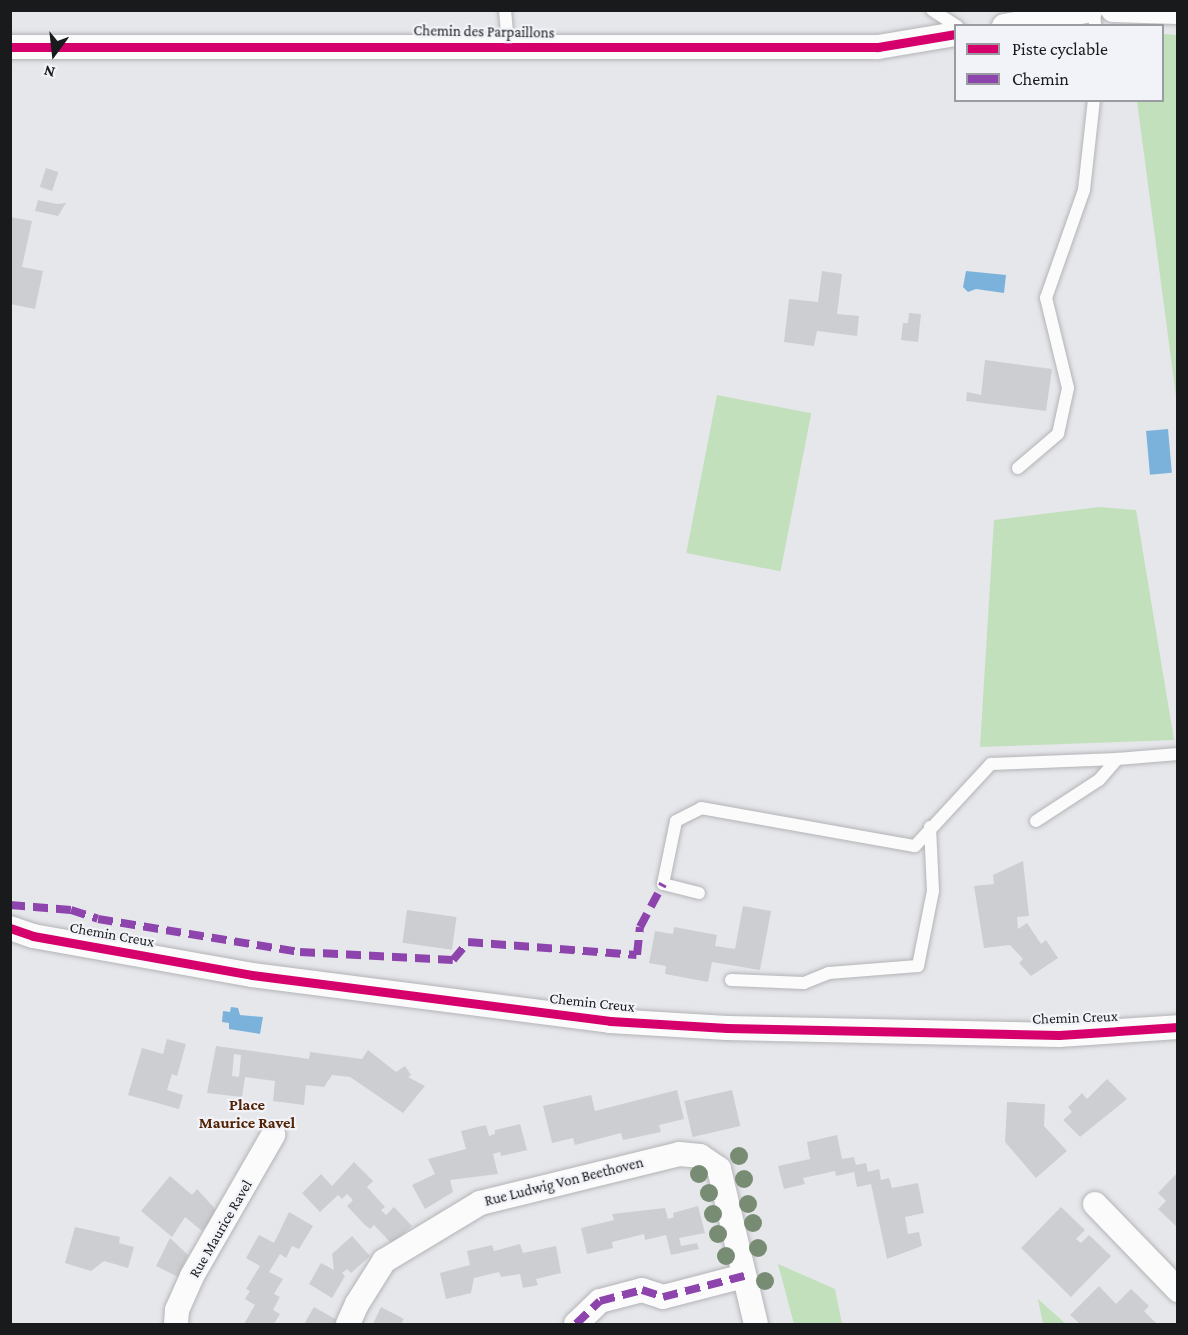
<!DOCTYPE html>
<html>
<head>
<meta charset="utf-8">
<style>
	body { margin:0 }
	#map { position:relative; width:1188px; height:1335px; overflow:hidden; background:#e6e7eb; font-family:"Crimson Pro",serif }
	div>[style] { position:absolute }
	.green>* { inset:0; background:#c2e0bb; transform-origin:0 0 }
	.water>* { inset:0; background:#7ab2dc; transform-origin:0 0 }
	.building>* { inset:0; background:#cdced1; transform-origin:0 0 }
	.roads { filter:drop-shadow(0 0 2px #b4b4b7) drop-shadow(0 0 2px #b4b4b7) }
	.service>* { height:12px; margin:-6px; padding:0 6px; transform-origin:6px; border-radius:6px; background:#fbfbfc }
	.minor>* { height:24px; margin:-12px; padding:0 12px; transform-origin:12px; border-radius:12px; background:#fbfbfc }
	.quiet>* { height:8px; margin-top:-4px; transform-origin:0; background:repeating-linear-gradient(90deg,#8e44ad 0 15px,transparent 0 23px) }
	.cycleway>* { height:9px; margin:-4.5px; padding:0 4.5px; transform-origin:4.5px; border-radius:4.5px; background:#d6006c }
	.trees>* { width:18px; height:18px; margin:-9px; border-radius:50%; background:#778c73 }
	span { translate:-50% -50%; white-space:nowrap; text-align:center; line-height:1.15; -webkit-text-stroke:4.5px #f2f3f9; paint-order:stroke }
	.street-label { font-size:15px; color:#191a1c }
	.neighbourhood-label { font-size:16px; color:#512204; font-weight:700 }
	.frame { position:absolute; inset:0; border:12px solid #191a1c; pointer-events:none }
	.legend { position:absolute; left:954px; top:24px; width:210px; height:78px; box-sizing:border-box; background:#f2f3f9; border:2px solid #9b9ca1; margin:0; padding:8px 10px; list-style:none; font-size:18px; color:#191a1c }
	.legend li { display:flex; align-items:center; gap:12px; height:30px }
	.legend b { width:30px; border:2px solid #9b9ca1 }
	.north { position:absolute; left:24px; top:24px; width:60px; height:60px; -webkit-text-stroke:4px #f2f3f9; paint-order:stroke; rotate:195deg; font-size:16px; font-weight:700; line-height:24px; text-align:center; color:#191a1c }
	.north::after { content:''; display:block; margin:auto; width:21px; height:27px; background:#191a1c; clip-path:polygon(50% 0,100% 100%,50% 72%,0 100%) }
</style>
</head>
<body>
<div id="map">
	<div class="green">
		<i style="clip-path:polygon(1163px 34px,1178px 35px,1177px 404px,1137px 101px,1162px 100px)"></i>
		<i style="left:717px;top:395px;width:96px;height:161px;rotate:11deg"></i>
		<i style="clip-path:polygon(1099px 507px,1136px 510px,1174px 740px,980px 747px,994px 520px)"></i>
		<i style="clip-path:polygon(778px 1264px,835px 1289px,842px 1324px,794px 1324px)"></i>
		<i style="clip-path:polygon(1038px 1299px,1066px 1324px,1043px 1324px)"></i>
	</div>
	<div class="water">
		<i style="clip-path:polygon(966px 271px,1006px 275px,1004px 293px,976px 289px,968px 292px,963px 287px)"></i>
		<i style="left:1168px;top:429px;width:44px;height:22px;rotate:85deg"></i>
		<i style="clip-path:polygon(231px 1007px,238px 1008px,240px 1015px,263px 1017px,260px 1034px,229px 1029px,229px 1023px,222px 1022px,223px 1011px,230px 1012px)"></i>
	</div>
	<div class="building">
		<i style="left:46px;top:168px;width:13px;height:20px;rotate:18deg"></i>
		<i style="clip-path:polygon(38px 200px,57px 204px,66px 203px,58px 216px,35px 211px)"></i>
		<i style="clip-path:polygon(10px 217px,32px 221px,22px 267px,43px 271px,35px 309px,10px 304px)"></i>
		<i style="clip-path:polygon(822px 271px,842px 274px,837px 314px,859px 316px,857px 336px,817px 331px,814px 346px,784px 342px,789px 299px,818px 302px)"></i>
		<i style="clip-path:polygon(909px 313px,921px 314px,918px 342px,901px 340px,903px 323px,908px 323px)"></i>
		<i style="clip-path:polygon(985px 360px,1052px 369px,1046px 411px,966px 401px,967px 392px,981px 395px)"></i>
		<i style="clip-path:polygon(1023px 861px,1029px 916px,1017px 917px,1018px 929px,1027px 923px,1041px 944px,1046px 940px,1058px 958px,1031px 976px,1019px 963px,1023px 959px,1010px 945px,984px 948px,974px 886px,994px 884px,993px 875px)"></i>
		<i style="clip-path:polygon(743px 906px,771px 911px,760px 970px,712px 962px,708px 982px,665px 974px,666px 966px,649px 963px,655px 931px,673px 934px,674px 927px,717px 935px,715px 946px,735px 949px)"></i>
		<i style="left:407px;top:910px;width:50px;height:33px;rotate:8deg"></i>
		<i style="clip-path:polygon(167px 1039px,186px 1044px,177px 1076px,172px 1074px,167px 1090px,183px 1095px,179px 1109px,128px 1095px,142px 1048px,163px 1054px)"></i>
		<i style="clip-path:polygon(evenodd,216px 1046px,309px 1059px,310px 1052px,362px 1059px,368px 1050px,396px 1072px,405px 1066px,411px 1075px,408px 1077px,425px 1086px,403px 1113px,350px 1077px,332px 1075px,324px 1087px,306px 1085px,304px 1105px,273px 1101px,275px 1081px,245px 1077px,242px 1097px,207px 1093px,216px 1046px,234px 1054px,241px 1055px,239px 1077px,232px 1076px,234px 1054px)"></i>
		<i style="clip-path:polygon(1107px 1079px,1127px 1099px,1080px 1137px,1063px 1120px,1072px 1112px,1068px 1107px,1082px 1093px,1087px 1099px)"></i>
		<i style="clip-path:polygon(677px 1090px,684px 1119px,659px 1125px,661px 1132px,623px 1140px,621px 1133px,575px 1145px,573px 1138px,552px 1143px,543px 1106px,591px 1095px,595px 1111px)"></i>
		<i style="left:732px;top:1090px;width:37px;height:49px;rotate:77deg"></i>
		<i style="clip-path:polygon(1007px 1102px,1045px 1104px,1044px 1126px,1067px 1151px,1036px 1178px,1005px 1142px)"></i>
		<i style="clip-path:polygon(520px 1124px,527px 1150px,501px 1156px,500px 1152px,493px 1154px,498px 1174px,450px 1180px,453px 1192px,425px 1209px,412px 1185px,435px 1174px,428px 1159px,466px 1149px,461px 1131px,486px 1125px,489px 1136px,495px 1134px,495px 1130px)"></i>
		<i style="clip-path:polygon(837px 1135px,842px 1159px,854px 1157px,856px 1165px,866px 1163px,868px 1172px,879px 1169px,881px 1180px,889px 1178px,892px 1188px,918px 1183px,924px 1213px,905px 1217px,908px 1234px,919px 1232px,922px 1246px,887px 1259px,871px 1184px,857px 1187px,854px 1172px,836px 1176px,835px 1171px,803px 1178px,805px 1184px,784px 1189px,778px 1166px,810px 1159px,807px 1142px)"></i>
		<i style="clip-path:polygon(354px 1162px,373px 1181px,367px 1187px,385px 1207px,381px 1210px,386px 1215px,394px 1207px,412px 1226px,392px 1244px,374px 1225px,370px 1229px,365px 1225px,347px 1206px,353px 1200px,347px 1194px,342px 1199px,338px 1195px,320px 1212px,302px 1193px,321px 1174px,332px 1186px)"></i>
		<i style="clip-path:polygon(1178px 1172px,1178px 1228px,1158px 1209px,1166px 1201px,1158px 1193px)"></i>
		<i style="clip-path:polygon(170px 1176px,192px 1195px,197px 1189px,218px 1212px,202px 1231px,185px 1217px,172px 1237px,141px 1211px)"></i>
		<i style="clip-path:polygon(698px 1206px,705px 1233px,679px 1238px,681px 1246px,697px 1243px,699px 1249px,671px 1255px,666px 1235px,645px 1240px,644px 1234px,612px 1242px,613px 1248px,587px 1254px,581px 1228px,614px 1220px,612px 1214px,665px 1208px,668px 1219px,674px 1217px,673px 1213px)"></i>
		<i style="clip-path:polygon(1061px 1207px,1085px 1230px,1076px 1239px,1081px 1243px,1089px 1235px,1111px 1256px,1071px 1297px,1021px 1248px)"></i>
		<i style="clip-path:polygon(289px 1212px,313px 1226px,299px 1249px,292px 1246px,286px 1258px,280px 1254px,269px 1272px,283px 1279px,274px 1294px,280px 1297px,273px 1310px,280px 1314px,274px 1324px,244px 1324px,255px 1305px,245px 1299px,250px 1291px,246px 1289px,260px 1266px,246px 1258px,259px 1235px,274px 1243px)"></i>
		<i style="clip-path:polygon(75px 1227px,120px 1237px,119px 1243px,134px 1247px,128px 1268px,104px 1261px,91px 1271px,65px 1263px)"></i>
		<i style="clip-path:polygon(352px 1236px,370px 1256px,351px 1273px,347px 1269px,342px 1273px,345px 1276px,332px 1298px,309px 1284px,321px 1263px,334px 1270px,332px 1254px)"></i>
		<i style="clip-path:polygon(170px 1238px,188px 1255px,178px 1277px,156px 1266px)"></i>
		<i style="clip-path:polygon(520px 1244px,523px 1253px,556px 1246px,561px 1273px,536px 1279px,538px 1285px,523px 1288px,520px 1274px,501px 1277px,499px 1272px,474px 1278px,471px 1293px,446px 1299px,440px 1273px,470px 1265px,467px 1251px,492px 1245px,494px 1251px)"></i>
		<i style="clip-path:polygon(1099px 1286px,1116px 1304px,1131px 1289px,1149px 1306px,1144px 1311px,1157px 1324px,1080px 1324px,1070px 1315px)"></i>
		<i style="clip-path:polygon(314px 1307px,337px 1320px,334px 1324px,304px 1324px)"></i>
		<i style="clip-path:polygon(381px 1307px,404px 1319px,401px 1324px,373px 1324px)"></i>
	</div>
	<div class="roads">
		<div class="service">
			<i style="left:505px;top:10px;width:38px;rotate:85deg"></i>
			<i style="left:932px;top:10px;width:30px;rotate:33deg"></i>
			<i style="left:1094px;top:10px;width:16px;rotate:86deg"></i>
			<i style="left:1018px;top:468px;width:52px;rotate:-40.4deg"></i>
			<i style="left:1058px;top:434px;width:47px;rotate:-77.7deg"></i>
			<i style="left:1068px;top:388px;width:93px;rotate:-103.7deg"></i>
			<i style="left:1046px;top:298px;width:114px;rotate:-70.6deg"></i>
			<i style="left:1084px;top:190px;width:91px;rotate:-83.7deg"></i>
			<i style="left:1036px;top:821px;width:75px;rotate:-33.1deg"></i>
			<i style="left:1099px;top:780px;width:28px;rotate:-49deg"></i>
			<i style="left:1117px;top:759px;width:61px;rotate:-4.7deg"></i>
			<i style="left:699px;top:893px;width:37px;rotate:-166deg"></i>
			<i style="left:663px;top:884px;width:64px;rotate:-78.3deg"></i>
			<i style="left:676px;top:821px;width:28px;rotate:-27deg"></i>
			<i style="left:701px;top:808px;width:217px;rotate:10.1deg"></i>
			<i style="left:915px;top:846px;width:112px;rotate:-47.2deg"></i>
			<i style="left:991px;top:764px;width:126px;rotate:-2.3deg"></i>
			<i style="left:731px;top:980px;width:73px;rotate:2.4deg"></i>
			<i style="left:804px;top:983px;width:27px;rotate:-22deg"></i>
			<i style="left:829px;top:973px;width:89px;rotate:-4.5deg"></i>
			<i style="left:918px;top:966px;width:76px;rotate:-78.7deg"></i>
			<i style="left:933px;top:891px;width:64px;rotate:-92.7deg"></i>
		</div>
		<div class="minor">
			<i style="left:1113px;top:10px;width:65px;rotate:1.8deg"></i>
			<i style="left:1004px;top:26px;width:88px;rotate:-10.4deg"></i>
			<i style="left:10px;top:47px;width:868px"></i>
			<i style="left:878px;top:47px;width:79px;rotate:-9.5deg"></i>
			<i style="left:10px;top:928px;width:24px;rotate:19deg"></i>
			<i style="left:33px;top:936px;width:222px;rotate:10.1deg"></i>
			<i style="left:252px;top:975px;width:361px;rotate:7.3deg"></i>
			<i style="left:610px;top:1021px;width:117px;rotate:3.4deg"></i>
			<i style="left:727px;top:1028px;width:332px;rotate:1.2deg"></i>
			<i style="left:1059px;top:1035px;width:119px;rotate:-3.8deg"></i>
			<i style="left:1095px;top:1204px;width:120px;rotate:46deg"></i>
			<i style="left:176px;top:1324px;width:14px;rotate:-86deg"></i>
			<i style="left:177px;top:1310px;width:37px;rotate:-66deg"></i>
			<i style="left:192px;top:1276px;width:163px;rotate:-60.1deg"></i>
			<i style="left:348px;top:1324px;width:22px;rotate:-66deg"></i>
			<i style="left:357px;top:1304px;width:51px;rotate:-57.9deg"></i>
			<i style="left:384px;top:1261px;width:112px;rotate:-31.1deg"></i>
			<i style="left:480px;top:1203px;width:205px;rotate:-13.8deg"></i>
			<i style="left:679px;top:1154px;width:21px;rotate:5deg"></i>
			<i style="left:700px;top:1156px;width:23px;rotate:34deg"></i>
			<i style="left:719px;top:1169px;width:159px;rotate:76.6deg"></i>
			<i style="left:576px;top:1324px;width:33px;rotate:-44deg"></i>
			<i style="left:600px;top:1301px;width:43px;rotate:-14.7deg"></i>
			<i style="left:642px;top:1290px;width:22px;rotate:18deg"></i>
			<i style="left:663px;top:1297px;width:84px;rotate:-14.5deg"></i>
		</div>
	</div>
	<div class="quiet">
		<i style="left:10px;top:905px;width:61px;rotate:4.7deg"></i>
		<i style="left:71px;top:910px;width:28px;rotate:18deg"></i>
		<i style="left:98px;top:919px;width:205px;rotate:9.3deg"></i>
		<i style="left:300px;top:952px;width:153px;rotate:3deg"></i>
		<i style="left:453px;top:960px;width:23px;rotate:-50deg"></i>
		<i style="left:468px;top:942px;width:169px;rotate:4.4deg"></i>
		<i style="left:637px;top:955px;width:28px;rotate:-84deg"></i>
		<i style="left:640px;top:927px;width:49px;rotate:-61.9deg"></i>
		<i style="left:576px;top:1324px;width:33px;rotate:-44deg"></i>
		<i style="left:600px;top:1301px;width:43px;rotate:-14.7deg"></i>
		<i style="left:642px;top:1290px;width:22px;rotate:18deg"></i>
		<i style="left:663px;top:1297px;width:84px;rotate:-14.5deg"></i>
	</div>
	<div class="cycleway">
		<i style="left:10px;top:47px;width:868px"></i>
		<i style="left:878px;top:47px;width:79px;rotate:-9.5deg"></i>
		<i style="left:10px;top:928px;width:24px;rotate:19deg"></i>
		<i style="left:33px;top:936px;width:222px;rotate:10.1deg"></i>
		<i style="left:252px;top:975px;width:361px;rotate:7.3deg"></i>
		<i style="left:610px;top:1021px;width:117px;rotate:3.4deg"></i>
		<i style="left:727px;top:1028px;width:332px;rotate:1.2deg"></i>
		<i style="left:1059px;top:1035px;width:119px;rotate:-3.8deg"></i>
	</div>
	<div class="trees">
		<i style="left:739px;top:1156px"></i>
		<i style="left:699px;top:1174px"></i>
		<i style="left:744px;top:1179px"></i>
		<i style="left:709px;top:1193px"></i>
		<i style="left:748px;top:1204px"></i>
		<i style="left:713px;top:1214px"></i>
		<i style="left:753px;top:1223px"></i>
		<i style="left:718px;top:1234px"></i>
		<i style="left:758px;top:1248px"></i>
		<i style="left:726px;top:1256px"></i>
		<i style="left:765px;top:1281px"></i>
	</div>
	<div class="street-label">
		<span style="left:484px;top:32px;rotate:1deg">Chemin des Parpaillons</span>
		<span style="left:112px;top:935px;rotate:10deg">Chemin Creux</span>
		<span style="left:592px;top:1003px;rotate:6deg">Chemin Creux</span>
		<span style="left:1075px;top:1018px;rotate:-2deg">Chemin Creux</span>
		<span style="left:564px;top:1182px;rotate:-14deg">Rue Ludwig Von Beethoven</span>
		<span style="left:221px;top:1229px;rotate:-60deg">Rue Maurice Ravel</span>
	</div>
	<div class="neighbourhood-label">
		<span style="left:247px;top:1114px">Place<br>Maurice Ravel</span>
	</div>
	<div class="frame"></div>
	<ul class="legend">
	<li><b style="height:8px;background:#d6006c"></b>Piste cyclable</li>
	<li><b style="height:8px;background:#8e44ad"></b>Chemin</li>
	</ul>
	<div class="north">N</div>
</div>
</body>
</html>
